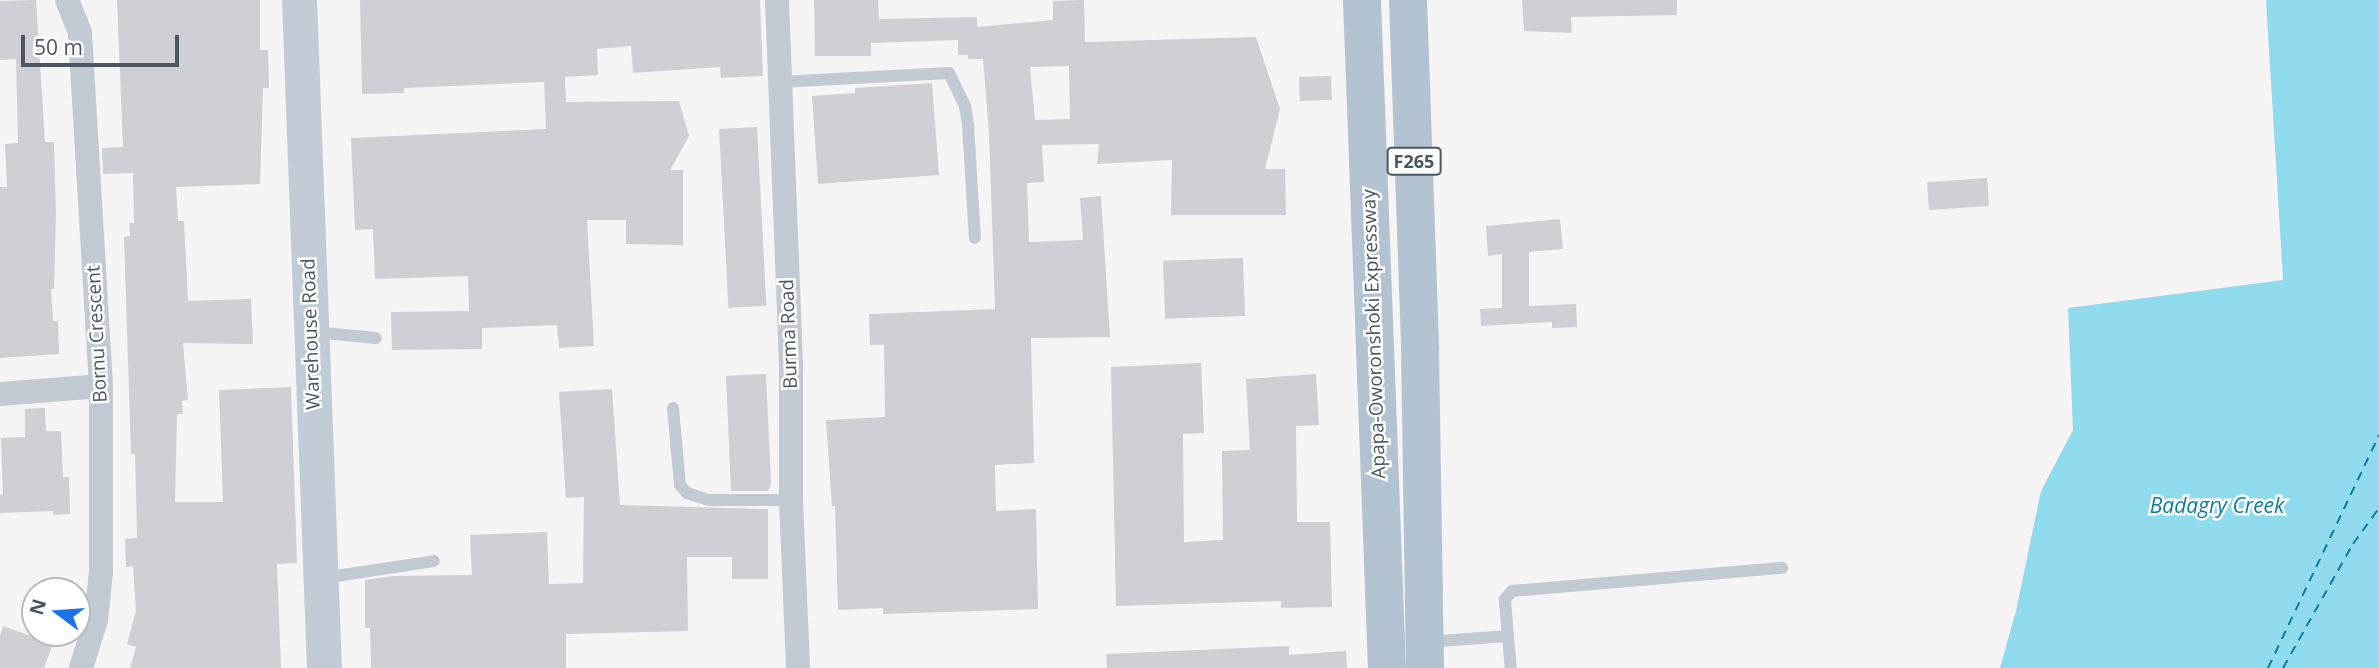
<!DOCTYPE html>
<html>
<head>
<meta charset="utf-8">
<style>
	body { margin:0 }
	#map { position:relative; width:2379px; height:668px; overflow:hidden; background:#f5f3f3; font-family:"Open Sans",sans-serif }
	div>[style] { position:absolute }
	.water>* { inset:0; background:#90daee }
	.ferry>* { height:2px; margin-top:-1px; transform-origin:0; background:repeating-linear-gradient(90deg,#0c7c9b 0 9px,transparent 0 16px) }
	.building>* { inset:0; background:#cdcfd5; transform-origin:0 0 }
	.lane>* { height:12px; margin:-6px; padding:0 6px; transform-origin:6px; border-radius:6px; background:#c1cad2 }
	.street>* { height:24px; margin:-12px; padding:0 12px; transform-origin:12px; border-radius:12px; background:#c1cad2 }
	.secondary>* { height:35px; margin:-17.5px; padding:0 17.5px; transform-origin:17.5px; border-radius:17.5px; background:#c1cbd6 }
	.primary>* { height:38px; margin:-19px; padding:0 19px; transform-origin:19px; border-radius:19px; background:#b3c2d1 }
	span { translate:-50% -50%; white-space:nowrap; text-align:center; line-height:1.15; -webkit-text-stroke:5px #fff; paint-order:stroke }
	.shield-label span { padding:2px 5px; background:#fff; border:2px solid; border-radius:5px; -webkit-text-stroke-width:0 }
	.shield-label { font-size:18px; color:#4a5661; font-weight:700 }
	.street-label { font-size:19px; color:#4a5661 }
	.water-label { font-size:21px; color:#0c7c9b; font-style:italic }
	.north { position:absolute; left:21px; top:577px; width:70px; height:70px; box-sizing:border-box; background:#fff; border:2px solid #b7bbc0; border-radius:50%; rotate:286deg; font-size:19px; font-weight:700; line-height:28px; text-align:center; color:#4a5661 }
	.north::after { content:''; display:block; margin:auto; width:24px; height:32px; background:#1a73e8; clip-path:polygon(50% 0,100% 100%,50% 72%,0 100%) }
	.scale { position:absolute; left:21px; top:35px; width:158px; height:32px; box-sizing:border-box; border:4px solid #4a5661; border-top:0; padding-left:9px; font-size:21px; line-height:24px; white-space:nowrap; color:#4a5661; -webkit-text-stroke:5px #fff; paint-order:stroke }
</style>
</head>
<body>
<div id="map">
	<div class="water">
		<i style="clip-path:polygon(2266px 0,2379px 0,2379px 668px,2000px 668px,2016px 611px,2041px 491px,2073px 430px,2068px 308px,2283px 280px)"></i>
	</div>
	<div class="ferry">
		<i style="left:2268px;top:668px;width:258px;rotate:-64.5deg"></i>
		<i style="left:2283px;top:668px;width:142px;rotate:-60.6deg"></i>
		<i style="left:2353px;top:544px;width:44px;rotate:-54.2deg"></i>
	</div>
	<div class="building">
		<i style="clip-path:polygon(36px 0,45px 142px,54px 142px,56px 215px,54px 289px,51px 289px,53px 321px,58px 321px,59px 354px,0 358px,0 187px,7px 187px,5px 144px,18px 143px,16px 59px,0 60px,0 1px)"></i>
		<i style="clip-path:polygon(117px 0,260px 0,260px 50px,268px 50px,269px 88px,263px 88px,260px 184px,176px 187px,178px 221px,184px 221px,188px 301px,251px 299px,253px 344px,183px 343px,188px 400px,182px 401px,183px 414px,177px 414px,175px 502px,223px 502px,219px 390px,291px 387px,297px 563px,277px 564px,281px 668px,130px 668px,136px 647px,127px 644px,136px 611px,133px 566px,126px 567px,125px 539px,137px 538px,136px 490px,135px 454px,131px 454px,124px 237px,130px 236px,129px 223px,134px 223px,133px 173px,103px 174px,102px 148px,123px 147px)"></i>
		<i style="clip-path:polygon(360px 0,760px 0,763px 76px,721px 78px,720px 67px,633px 73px,631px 46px,597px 49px,598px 75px,565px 77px,566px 102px,679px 101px,689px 136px,670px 170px,683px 170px,683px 245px,626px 244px,626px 220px,587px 220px,594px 346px,559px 348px,557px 325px,482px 328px,482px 349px,392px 350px,391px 312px,469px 311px,468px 276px,375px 279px,373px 229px,355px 230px,351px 138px,546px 129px,544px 82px,404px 88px,404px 93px,362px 94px)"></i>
		<i style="clip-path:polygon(evenodd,814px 0,878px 0,879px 19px,977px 17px,977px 27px,1053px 20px,1053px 1px,1084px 0,1085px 42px,1256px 37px,1280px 109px,1265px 169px,1285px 169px,1286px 215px,1171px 215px,1172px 160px,1097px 164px,1099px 144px,1042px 145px,1044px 182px,1027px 183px,1029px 242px,1083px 240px,1080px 198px,1101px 196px,1110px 337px,1031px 338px,1034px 463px,995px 465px,996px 511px,1036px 509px,1038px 609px,883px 614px,883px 608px,838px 610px,835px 506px,832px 506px,826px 420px,885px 417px,884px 345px,870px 345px,869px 314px,995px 309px,989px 132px,983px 59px,968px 59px,968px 55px,958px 55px,958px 40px,871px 43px,871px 56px,815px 56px,814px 0,1069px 66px,1070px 119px,1035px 120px,1030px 67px,1069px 66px)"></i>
		<i style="clip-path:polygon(1522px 0,1677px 0,1677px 15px,1571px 17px,1572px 33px,1524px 31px)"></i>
		<i style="left:1331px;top:76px;width:24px;height:32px;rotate:88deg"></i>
		<i style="clip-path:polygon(932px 83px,939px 175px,818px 184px,812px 96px,855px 93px,855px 88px)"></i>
		<i style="left:757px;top:127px;width:179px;height:38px;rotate:87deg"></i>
		<i style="left:1987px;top:178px;width:28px;height:60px;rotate:86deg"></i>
		<i style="clip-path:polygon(1560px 219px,1563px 249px,1529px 252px,1529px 306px,1576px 304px,1577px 327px,1552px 328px,1552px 322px,1481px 326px,1480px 309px,1502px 308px,1502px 254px,1488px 256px,1486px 226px)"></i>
		<i style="left:1243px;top:258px;width:58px;height:80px;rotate:88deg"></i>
		<i style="clip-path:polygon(1201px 363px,1204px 433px,1183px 434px,1184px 542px,1223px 540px,1222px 451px,1250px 450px,1246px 379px,1316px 374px,1319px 425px,1296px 426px,1297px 522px,1330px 522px,1332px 607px,1281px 608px,1281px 601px,1116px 606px,1111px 367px)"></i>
		<i style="clip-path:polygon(766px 374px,771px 483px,768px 491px,731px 491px,726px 376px)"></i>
		<i style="clip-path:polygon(612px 389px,620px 505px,768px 509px,768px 579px,732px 579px,732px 557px,687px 557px,688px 631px,566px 634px,566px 668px,371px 668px,370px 628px,365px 628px,365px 580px,394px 576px,472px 575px,470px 535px,547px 532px,549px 584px,583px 583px,584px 497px,566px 498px,559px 392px)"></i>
		<i style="clip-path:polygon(45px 408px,46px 431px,61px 431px,63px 477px,69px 477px,70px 514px,53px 515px,53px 511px,0 513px,0 495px,3px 494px,1px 438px,25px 437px,25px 409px)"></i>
		<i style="clip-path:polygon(3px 626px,53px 644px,44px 668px,0 668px,0 636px)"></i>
		<i style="clip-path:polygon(1289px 646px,1289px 655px,1346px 651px,1347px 668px,1107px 668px,1106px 654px)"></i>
	</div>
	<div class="lane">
		<i style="left:779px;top:82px;width:170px;rotate:-3deg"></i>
		<i style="left:949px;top:73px;width:37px;rotate:64deg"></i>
		<i style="left:965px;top:106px;width:19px;rotate:81deg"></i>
		<i style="left:968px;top:125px;width:113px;rotate:86.5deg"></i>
		<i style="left:314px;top:332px;width:62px;rotate:5.5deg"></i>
		<i style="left:673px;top:408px;width:77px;rotate:84.8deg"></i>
		<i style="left:680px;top:485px;width:11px;rotate:49deg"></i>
		<i style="left:687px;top:493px;width:23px;rotate:18deg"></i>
		<i style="left:709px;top:500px;width:82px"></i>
		<i style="left:323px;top:578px;width:112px;rotate:-8.7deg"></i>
		<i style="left:1508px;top:636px;width:32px;rotate:85deg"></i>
		<i style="left:1427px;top:642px;width:81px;rotate:-4.2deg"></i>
		<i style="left:1508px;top:636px;width:37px;rotate:-95deg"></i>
		<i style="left:1505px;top:599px;width:11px;rotate:-49deg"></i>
		<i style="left:1512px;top:591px;width:271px;rotate:-4.9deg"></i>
	</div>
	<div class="street">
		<i style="left:67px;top:0;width:35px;rotate:68deg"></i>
		<i style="left:80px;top:33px;width:354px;rotate:86.6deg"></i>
		<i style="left:101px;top:386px;width:186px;rotate:90deg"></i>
		<i style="left:101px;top:572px;width:48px;rotate:95.9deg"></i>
		<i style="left:96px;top:620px;width:50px;rotate:107.4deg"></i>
		<i style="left:777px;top:0;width:369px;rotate:87.8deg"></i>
		<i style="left:791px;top:369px;width:131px;rotate:90deg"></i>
		<i style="left:791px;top:500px;width:168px;rotate:87.6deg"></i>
		<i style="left:0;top:394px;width:101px;rotate:-4.5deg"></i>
	</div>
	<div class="secondary">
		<i style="left:299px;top:0;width:668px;rotate:87.86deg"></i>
	</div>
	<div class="primary">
		<i style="left:1362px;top:0;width:668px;rotate:87.86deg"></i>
		<i style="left:1408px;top:0;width:350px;rotate:88deg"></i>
		<i style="left:1420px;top:350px;width:318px;rotate:89.1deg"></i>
	</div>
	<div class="shield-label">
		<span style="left:1414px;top:161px">F265</span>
	</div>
	<div class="street-label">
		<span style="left:97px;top:334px;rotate:-93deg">Bornu Crescent</span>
		<span style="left:311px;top:334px;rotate:-92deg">Warehouse Road</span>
		<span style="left:789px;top:334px;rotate:-92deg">Burma Road</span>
		<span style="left:1374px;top:334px;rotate:-92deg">Apapa-Oworonshoki Expressway</span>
	</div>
	<div class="water-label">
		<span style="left:2217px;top:505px">Badagry Creek</span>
	</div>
	<div class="north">N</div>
	<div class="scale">50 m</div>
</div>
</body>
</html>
